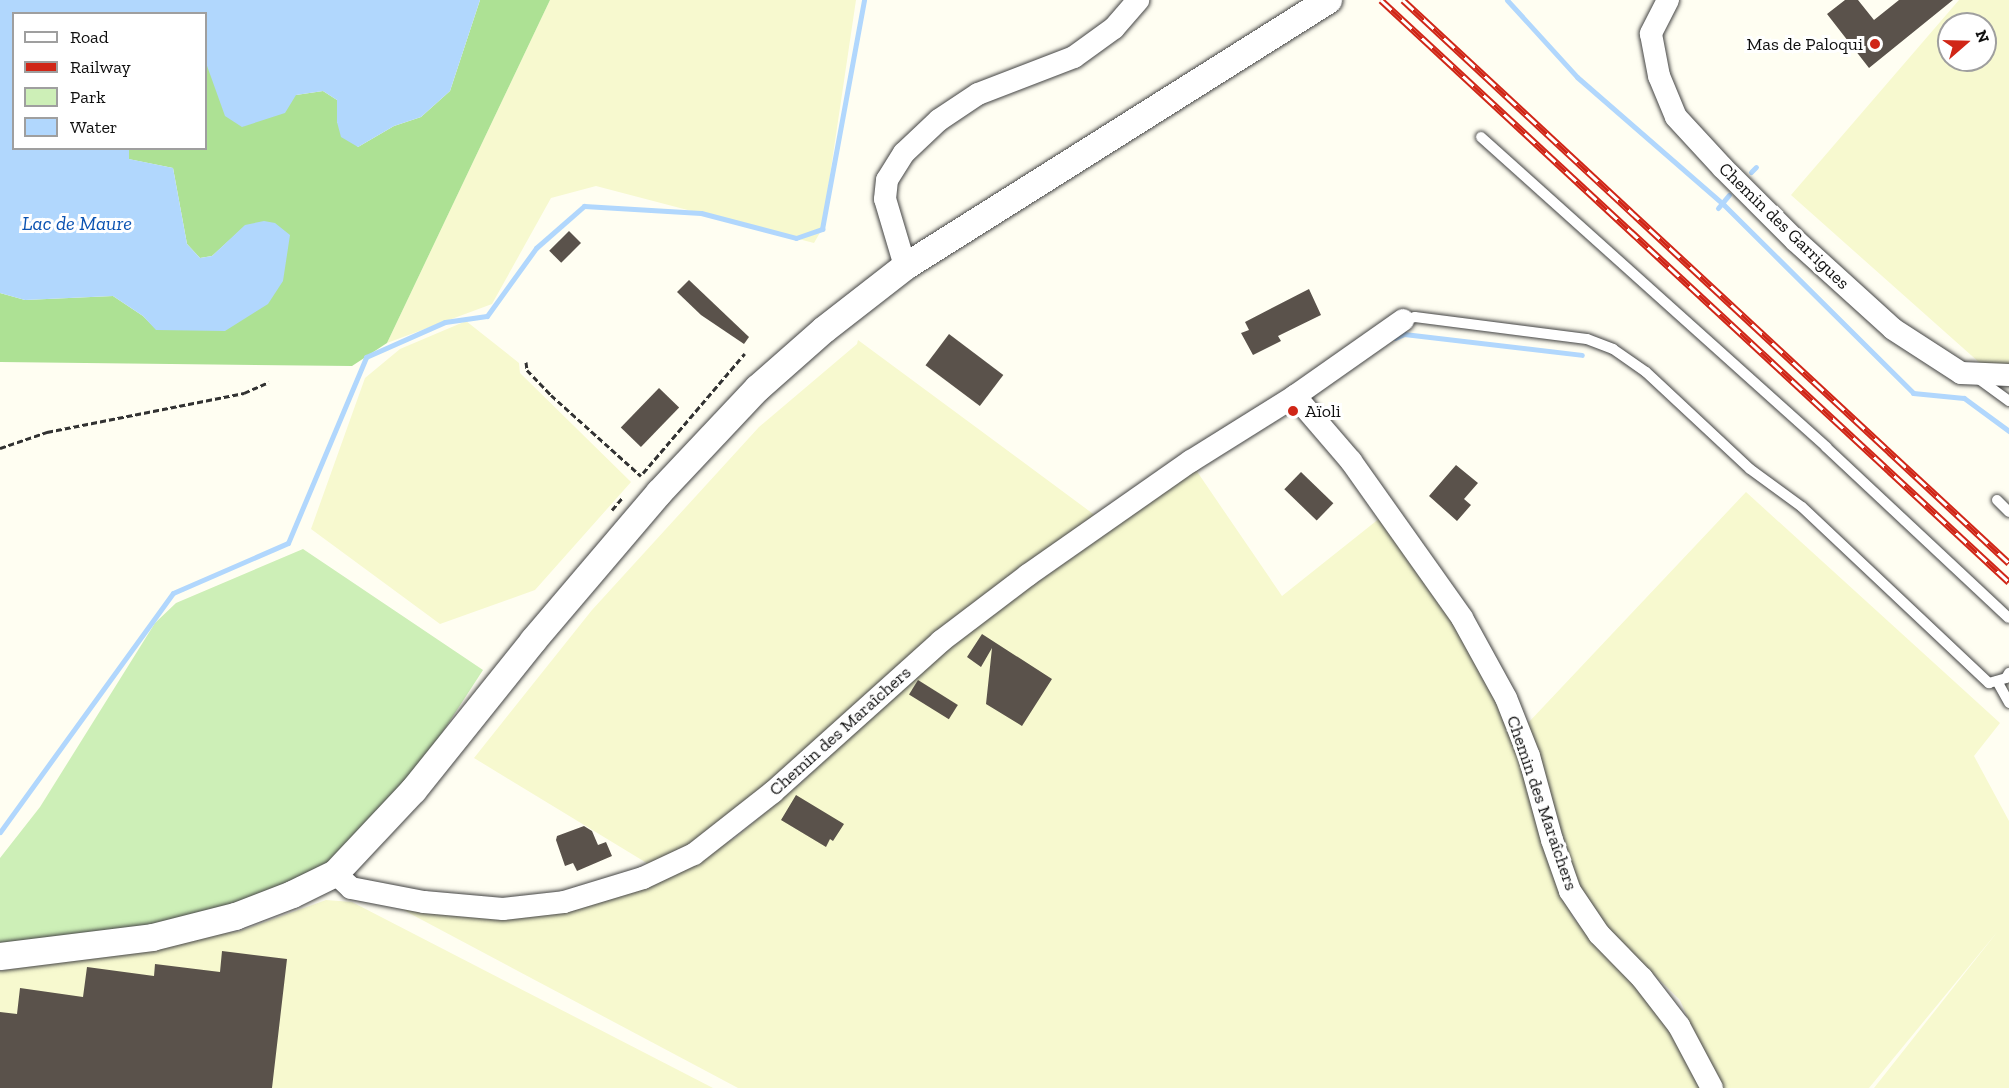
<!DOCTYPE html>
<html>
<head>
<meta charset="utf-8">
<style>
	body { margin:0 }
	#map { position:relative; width:2009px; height:1088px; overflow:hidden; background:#fffef2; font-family:"Zilla Slab",serif }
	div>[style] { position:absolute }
	.farmland>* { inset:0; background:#f7f9cf }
	.green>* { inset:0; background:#cdefb7 }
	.forest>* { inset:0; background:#ade194 }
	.water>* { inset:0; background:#b1d7fd }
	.stream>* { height:5px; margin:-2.5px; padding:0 2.5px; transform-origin:2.5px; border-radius:2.5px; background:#b1d7fd }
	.building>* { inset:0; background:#5a524b; transform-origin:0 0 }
	.path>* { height:3px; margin-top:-1.5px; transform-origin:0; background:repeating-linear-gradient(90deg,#323232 0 6px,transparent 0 9px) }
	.roads { filter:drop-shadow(0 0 2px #434343) drop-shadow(0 0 2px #434343) }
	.service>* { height:10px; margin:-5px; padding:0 5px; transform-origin:5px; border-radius:5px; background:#fff }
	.minor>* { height:22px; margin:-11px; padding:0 11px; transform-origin:11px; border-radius:11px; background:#fff }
	.tertiary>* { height:27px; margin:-13.5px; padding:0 13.5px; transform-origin:13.5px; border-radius:13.5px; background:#fff }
	.rail>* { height:7px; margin-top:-3.5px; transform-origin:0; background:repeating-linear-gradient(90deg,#fff 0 14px,#d02617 0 28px); box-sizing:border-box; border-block:2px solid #d02617 }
	.dots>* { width:16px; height:16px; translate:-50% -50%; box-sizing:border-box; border:3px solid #fff; border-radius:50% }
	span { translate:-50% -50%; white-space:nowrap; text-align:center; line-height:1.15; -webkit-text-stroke:6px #fff; paint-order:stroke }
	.poi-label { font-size:18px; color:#101010 }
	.right { translate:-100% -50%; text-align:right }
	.left { translate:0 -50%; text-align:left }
	.street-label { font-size:18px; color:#101010 }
	.water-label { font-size:20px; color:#0a52b1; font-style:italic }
	.legend { position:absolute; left:12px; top:12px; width:195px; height:138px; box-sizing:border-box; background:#fff; border:2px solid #9f9f9f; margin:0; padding:8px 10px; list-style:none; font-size:18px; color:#101010 }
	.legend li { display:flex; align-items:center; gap:12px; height:30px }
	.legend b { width:30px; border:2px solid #9f9f9f }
	.north { position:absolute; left:1937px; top:12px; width:60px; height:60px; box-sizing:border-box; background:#fff; border:2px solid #9f9f9f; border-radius:50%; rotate:70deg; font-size:16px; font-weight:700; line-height:24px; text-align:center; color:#101010 }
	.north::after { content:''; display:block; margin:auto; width:21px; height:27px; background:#d02617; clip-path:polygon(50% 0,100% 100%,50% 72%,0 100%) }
</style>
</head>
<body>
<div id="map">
	<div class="farmland">
		<i style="clip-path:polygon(550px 0,856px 0,822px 229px,814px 243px,596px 186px,551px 198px,492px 304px,387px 343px)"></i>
		<i style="clip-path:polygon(evenodd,1959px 0,2009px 0,2009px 366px,1981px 364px,1791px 195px,1959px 0,1949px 24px,1985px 24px,1985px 60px,1949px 60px,1949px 24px)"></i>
		<i style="clip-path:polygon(466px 321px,519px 363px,520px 373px,631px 482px,535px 590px,440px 624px,311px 529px,365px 378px,400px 349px)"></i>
		<i style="clip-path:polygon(858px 340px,1100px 519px,737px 812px,705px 836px,650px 865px,474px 758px,592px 610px,759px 427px,857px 344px)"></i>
		<i style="clip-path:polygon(1196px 470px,1282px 596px,1385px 514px,1476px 644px,1522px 765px,1545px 854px,1573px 918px,1666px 1015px,1707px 1088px,738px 1088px,394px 905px,465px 917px,670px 874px,735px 838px,802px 782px,892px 695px,984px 620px)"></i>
		<i style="clip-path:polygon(1746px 492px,2000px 723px,1974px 756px,2009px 821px,2009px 1088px,1874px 1088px,1998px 931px,1869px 1088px,1718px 1088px,1680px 1000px,1585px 907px,1528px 723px)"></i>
		<i style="clip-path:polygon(326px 900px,352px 902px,713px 1088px,0 1088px,0 971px,240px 931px)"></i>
	</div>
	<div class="green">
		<i style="clip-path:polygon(303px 549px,483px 670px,405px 790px,333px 866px,290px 888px,152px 927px,0 943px,0 858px,40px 807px,155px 623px,176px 603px)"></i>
	</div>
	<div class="forest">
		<i style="clip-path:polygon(480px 0,550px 0,387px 343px,352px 366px,0 362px,0 293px,25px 300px,113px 296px,143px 316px,157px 330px,246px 225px,212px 256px,200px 258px,187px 244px,173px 168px,128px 159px,129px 149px,206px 148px,206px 64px,296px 95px,323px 91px,337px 100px,337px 122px,358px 147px,394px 126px,421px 117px,450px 91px)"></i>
	</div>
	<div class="water">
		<i style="clip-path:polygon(0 0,480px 0,450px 91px,421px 117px,394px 126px,358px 147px,341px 137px,337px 122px,337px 100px,323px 91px,296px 95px,285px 113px,242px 127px,225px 116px,206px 63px,206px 14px,14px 14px,14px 148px,129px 149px,129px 159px,173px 168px,187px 244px,200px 258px,212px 256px,245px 225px,264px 221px,275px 223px,290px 235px,283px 281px,268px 304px,225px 331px,156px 330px,143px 316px,113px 296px,25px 300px,0 293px)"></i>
	</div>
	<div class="stream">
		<i style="left:1507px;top:0;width:104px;rotate:47.7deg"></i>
		<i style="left:1577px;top:77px;width:194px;rotate:41deg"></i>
		<i style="left:1723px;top:204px;width:268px;rotate:44.8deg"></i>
		<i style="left:1913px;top:393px;width:51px;rotate:5.6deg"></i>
		<i style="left:1964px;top:398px;width:56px;rotate:36.3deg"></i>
		<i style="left:1751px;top:172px;width:7px;rotate:-45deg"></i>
		<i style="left:1718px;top:208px;width:17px;rotate:-50deg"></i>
		<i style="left:1395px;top:338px;width:10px;rotate:-24deg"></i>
		<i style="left:1404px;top:334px;width:179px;rotate:6.7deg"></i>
		<i style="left:0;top:832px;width:295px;rotate:-54.1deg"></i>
		<i style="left:173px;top:593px;width:125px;rotate:-23.5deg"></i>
		<i style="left:288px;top:543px;width:202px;rotate:-67.2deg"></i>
		<i style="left:366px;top:357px;width:86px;rotate:-23.9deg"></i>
		<i style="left:445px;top:322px;width:42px;rotate:-8.1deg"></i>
		<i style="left:487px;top:316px;width:84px;rotate:-54.2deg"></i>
		<i style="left:536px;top:248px;width:64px;rotate:-41.2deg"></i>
		<i style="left:584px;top:206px;width:117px;rotate:3.4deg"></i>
		<i style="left:701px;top:213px;width:98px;rotate:14.7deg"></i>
		<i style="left:796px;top:238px;width:28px;rotate:-19deg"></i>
		<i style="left:822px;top:229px;width:233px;rotate:-79.6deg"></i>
	</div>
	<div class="building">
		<i style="clip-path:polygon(1845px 0,1858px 0,1874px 20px,1899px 0,1953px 0,1869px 68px,1827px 14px)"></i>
		<i style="left:569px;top:231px;width:17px;height:28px;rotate:45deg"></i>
		<i style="clip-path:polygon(689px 280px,749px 337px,744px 344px,701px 315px,677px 292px)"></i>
		<i style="clip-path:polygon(1309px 289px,1321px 315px,1278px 336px,1281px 341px,1253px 355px,1241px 333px,1249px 330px,1245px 322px)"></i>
		<i style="left:949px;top:334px;width:68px;height:39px;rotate:37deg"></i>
		<i style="left:659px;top:388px;width:28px;height:55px;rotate:44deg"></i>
		<i style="clip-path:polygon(1456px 465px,1478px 483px,1464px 499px,1471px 505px,1457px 521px,1429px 496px)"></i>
		<i style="left:1301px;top:472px;width:45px;height:24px;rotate:44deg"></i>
		<i style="clip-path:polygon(982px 634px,1052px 679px,1022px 726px,986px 704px,992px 648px,981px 667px,967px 657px)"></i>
		<i style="left:918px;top:680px;width:47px;height:17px;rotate:32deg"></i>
		<i style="clip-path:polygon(796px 795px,844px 824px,833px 841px,830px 839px,826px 847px,781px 820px)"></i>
		<i style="clip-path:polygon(584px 826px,592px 831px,598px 845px,606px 842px,612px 856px,577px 871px,573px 863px,565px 866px,556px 840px,557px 836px)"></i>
		<i style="clip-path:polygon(222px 951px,287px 959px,272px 1088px,0 1088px,0 1012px,17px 1014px,20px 988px,83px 997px,87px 967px,154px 976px,155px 964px,220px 972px)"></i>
	</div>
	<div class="path">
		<i style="left:526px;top:362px;width:8px;rotate:83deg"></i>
		<i style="left:527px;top:370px;width:35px;rotate:46deg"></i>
		<i style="left:551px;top:395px;width:121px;rotate:42deg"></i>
		<i style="left:0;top:448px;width:50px;rotate:-18.8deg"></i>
		<i style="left:47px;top:432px;width:201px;rotate:-11.2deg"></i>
		<i style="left:244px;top:393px;width:27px;rotate:-24deg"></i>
		<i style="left:643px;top:473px;width:157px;rotate:-49.6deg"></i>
		<i style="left:612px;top:510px;width:17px;rotate:-50deg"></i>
	</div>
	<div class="roads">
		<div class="service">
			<i style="left:1481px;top:137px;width:464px;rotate:41.9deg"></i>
			<i style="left:1826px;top:447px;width:250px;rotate:43.1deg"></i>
			<i style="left:1403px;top:320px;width:12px;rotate:-14deg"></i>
			<i style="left:1415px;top:317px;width:173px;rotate:7.3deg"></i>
			<i style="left:1587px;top:339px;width:28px;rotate:21deg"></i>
			<i style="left:1613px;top:349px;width:40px;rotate:34.9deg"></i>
			<i style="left:1646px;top:372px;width:142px;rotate:43deg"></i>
			<i style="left:1750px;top:469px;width:64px;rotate:36.2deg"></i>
			<i style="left:1802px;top:507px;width:257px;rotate:43.3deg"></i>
			<i style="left:1989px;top:683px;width:18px;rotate:-16deg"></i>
			<i style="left:2006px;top:678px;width:6px;rotate:-59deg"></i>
			<i style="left:1976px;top:377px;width:41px;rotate:36deg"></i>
			<i style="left:1997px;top:500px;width:17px;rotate:45deg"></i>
			<i style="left:1997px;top:681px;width:25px;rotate:61deg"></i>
		</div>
		<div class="minor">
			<i style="left:1668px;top:0;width:38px;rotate:117deg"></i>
			<i style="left:1651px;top:34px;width:43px;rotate:79.2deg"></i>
			<i style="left:1659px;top:76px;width:44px;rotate:67.5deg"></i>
			<i style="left:1676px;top:117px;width:69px;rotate:47.3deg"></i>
			<i style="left:1723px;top:168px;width:102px;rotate:45deg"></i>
			<i style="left:1795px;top:240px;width:132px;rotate:42.2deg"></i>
			<i style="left:1893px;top:329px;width:81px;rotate:32.9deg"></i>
			<i style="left:1961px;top:373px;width:48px;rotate:2.4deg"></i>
			<i style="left:905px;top:266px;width:70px;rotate:-106.6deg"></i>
			<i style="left:885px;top:199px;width:19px;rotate:-84deg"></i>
			<i style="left:887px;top:180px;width:32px;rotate:-58deg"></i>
			<i style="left:904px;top:153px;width:48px;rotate:-43.3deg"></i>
			<i style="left:939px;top:120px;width:47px;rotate:-33.7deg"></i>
			<i style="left:978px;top:94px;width:103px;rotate:-21.1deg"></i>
			<i style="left:1074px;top:57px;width:49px;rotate:-35.9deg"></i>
			<i style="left:1114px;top:28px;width:37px;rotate:-49deg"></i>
			<i style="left:1295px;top:396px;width:86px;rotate:49.3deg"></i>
			<i style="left:1351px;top:461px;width:192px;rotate:54.7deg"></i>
			<i style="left:1462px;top:618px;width:91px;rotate:61.2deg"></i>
			<i style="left:1506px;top:698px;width:62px;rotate:68.4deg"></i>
			<i style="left:1529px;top:756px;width:87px;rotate:74.7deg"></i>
			<i style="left:1552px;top:840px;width:54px;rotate:70.6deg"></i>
			<i style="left:1570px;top:891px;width:52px;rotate:56deg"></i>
			<i style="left:1599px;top:934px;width:62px;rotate:45.7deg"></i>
			<i style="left:1642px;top:978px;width:61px;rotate:52.4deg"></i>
			<i style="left:1679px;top:1026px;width:70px;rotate:62deg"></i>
			<i style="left:335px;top:873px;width:22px;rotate:43deg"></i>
			<i style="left:351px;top:888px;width:74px;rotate:10.9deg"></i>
			<i style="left:424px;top:902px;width:79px;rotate:5.1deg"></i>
			<i style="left:503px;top:909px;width:61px;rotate:-6.5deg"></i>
			<i style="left:564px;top:902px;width:83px;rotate:-16.9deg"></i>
			<i style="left:643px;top:878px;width:56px;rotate:-25.2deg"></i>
			<i style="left:694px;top:854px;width:100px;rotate:-38.1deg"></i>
			<i style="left:773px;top:792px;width:226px;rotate:-41.9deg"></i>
			<i style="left:941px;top:641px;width:109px;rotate:-37.2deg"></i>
			<i style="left:1028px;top:575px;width:199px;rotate:-35deg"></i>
			<i style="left:1191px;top:461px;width:123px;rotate:-32deg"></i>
			<i style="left:1295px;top:396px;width:132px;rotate:-35.1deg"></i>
		</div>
		<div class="tertiary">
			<i style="left:0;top:956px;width:153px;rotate:-7.1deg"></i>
			<i style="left:152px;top:937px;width:86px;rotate:-14.2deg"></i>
			<i style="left:235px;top:916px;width:61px;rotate:-21.1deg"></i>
			<i style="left:292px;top:894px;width:48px;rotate:-26deg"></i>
			<i style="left:335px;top:873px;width:114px;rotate:-46.8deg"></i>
			<i style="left:413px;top:790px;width:192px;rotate:-51.3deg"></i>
			<i style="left:533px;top:640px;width:194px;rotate:-49.6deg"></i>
			<i style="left:659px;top:492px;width:143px;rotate:-46.7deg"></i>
			<i style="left:757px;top:388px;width:89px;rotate:-41.4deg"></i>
			<i style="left:824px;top:329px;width:103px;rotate:-37.9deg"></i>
			<i style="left:905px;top:266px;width:500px;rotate:-32.2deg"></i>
		</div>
	</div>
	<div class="rail">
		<i style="left:1381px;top:0;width:856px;rotate:42.82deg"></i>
		<i style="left:1403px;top:0;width:827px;rotate:42.89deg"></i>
	</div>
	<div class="dots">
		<i style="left:1875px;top:44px;background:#d02617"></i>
		<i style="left:1293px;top:411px;background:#d02617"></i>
	</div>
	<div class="poi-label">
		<span class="right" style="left:1863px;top:44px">Mas de Paloqui</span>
		<span class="left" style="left:1305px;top:411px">Aïoli</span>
	</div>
	<div class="street-label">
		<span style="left:1784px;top:226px;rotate:44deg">Chemin des Garrigues</span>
		<span style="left:840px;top:731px;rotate:-42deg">Chemin des Maraîchers</span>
		<span style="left:1542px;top:803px;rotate:71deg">Chemin des Maraîchers</span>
	</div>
	<div class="water-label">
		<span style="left:77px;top:223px">Lac de Maure</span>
	</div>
	<ul class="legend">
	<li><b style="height:8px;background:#fff"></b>Road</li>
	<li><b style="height:8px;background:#d02617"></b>Railway</li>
	<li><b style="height:16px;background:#cdefb7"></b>Park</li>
	<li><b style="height:16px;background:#b1d7fd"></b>Water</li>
	</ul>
	<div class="north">N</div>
</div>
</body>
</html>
